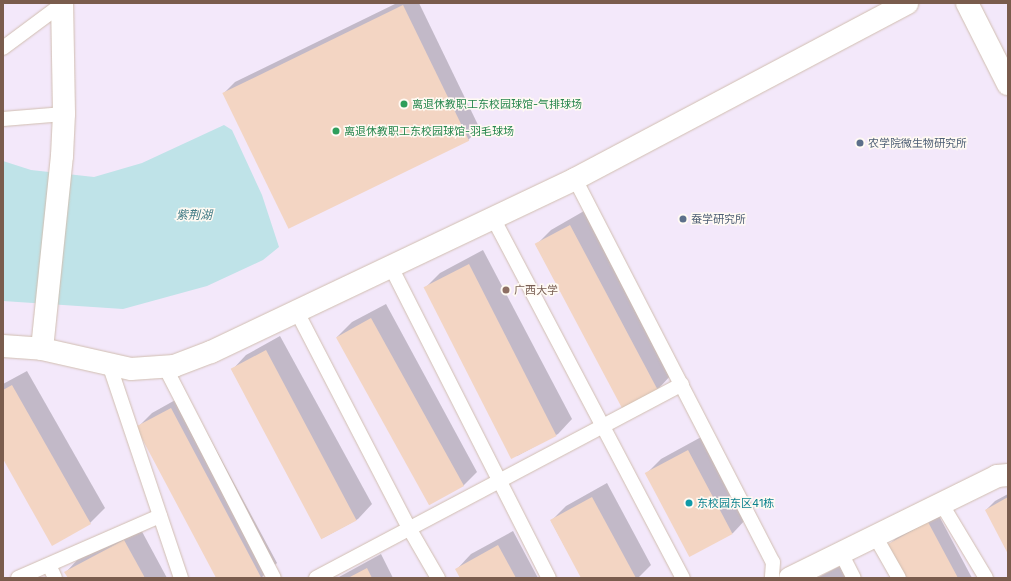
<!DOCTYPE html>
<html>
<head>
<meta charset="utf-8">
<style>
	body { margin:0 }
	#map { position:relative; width:1011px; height:581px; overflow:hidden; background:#fdf6ec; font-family:Inter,"Noto Sans SC",sans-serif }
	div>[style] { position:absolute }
	.education>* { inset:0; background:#f3e8fa; transform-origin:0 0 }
	.water>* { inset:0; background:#bfe3e8 }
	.shadow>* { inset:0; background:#0003 }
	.building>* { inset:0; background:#f3d5c3; transform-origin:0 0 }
	.roads { filter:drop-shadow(0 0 1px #d1beb0) drop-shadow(0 0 1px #d1beb0) }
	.lane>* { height:14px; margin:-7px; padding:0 7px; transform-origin:7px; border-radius:7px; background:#fff }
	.street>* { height:22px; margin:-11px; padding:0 11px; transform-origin:11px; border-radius:11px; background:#fff }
	.dots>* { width:11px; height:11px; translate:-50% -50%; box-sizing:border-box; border:2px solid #fffaf3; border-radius:50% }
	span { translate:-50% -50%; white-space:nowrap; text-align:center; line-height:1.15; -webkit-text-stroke:3px #fffaf3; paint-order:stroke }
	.leisure-label { font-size:11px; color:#27864d }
	.left { translate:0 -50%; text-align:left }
	.service-label { font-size:11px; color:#4e5e75 }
	.education-label { font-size:11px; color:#785e54 }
	.culture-label { font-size:11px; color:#0d838f }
	.water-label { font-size:12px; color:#437c86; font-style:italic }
	.frame { position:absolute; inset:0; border:4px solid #7a5c4d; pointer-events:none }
</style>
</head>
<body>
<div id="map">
	<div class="education">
		<i style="left:3px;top:3px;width:1005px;height:575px"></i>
	</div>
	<div class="water">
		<i style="clip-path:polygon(224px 125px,232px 130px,262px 195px,279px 247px,263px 260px,207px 286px,123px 309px,3px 301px,3px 161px,31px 170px,94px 177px,142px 163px)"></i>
	</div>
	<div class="shadow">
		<i style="clip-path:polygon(397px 3px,419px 3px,480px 129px,468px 140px,223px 94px,235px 82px)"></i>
		<i style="clip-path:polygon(584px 211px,673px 373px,659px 388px,624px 406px,536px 245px,551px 230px)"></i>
		<i style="clip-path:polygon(483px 250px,572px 419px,558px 434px,517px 456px,425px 288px,440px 273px)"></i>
		<i style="clip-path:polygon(386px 304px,477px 472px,463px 486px,337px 337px,352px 322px)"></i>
		<i style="clip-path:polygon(280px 336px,372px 504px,358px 519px,323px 538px,232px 370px,246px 355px)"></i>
		<i style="clip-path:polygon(27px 371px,105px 508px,90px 523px,3px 457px,3px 384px)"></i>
		<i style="clip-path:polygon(186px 394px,277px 563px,261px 578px,219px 578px,137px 428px,152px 413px)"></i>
		<i style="clip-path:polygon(703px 436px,747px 518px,733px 533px,691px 555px,647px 473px,661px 459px)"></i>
		<i style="clip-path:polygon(607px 483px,651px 565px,638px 578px,582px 578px,551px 521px,566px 506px)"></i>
		<i style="clip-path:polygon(1008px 494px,1008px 552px,986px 510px,995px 501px)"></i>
		<i style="clip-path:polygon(938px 514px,972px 578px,908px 578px,890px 544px,899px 535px)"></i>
		<i style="clip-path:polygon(139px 526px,167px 578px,69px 578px,66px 572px,80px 557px)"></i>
		<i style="clip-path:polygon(513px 531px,538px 578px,462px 578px,457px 569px,471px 554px)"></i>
		<i style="clip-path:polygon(381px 554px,393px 578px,338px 578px,339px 577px)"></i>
		<i style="clip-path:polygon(840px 566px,847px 578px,817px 578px)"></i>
	</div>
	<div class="building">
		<i style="left:403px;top:5px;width:151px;height:201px;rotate:64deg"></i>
		<i style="left:570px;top:225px;width:187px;height:40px;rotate:62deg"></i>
		<i style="left:469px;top:264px;width:193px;height:51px;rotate:63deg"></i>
		<i style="left:371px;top:318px;width:192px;height:40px;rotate:61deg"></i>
		<i style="left:266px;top:350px;width:193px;height:40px;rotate:62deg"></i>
		<i style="clip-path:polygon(12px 385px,91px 524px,52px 546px,3px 459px,3px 390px)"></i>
		<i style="left:171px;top:408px;width:193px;height:40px;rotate:62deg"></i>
		<i style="left:688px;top:450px;width:95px;height:49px;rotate:62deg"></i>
		<i style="clip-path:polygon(592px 497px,636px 578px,581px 578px,550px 520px)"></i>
		<i style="clip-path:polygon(1008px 497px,1008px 554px,985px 510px)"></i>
		<i style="clip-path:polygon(928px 522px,958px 578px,907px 578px,888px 544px)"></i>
		<i style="clip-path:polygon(124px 540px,145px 578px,68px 578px,64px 572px)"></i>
		<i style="clip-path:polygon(498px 545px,516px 578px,460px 578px,455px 569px)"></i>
		<i style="clip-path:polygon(367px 568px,372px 578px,348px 578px)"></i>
	</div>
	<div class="roads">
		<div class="lane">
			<i style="left:3px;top:48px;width:74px;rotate:-36.7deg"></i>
			<i style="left:3px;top:119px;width:61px;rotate:-4.7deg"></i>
			<i style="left:575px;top:179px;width:431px;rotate:62.7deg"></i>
			<i style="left:773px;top:562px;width:16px;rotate:94deg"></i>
			<i style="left:493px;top:218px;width:407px;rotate:62.2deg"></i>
			<i style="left:391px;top:267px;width:349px;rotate:63.1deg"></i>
			<i style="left:297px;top:312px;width:243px;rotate:62.6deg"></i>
			<i style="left:409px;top:528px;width:58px;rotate:59.9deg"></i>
			<i style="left:109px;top:364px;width:226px;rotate:71.4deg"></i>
			<i style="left:165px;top:367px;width:237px;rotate:62.7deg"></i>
			<i style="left:941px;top:503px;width:87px;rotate:59deg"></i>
			<i style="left:875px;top:536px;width:48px;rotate:60.3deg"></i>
			<i style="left:841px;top:553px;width:28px;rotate:63deg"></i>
			<i style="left:49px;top:565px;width:14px;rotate:65deg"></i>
			<i style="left:18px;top:578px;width:155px;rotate:-23.6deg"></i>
			<i style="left:316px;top:578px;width:414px;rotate:-27.9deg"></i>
		</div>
		<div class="street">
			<i style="left:967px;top:3px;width:91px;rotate:63.2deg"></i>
			<i style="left:3px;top:346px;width:39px;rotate:4deg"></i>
			<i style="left:42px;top:349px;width:91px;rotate:12.7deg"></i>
			<i style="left:131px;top:369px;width:43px;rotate:-4deg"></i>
			<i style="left:174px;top:366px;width:40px;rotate:-21deg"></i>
			<i style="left:211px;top:352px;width:403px;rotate:-25.4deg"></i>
			<i style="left:575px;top:179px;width:376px;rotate:-27.9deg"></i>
			<i style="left:42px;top:349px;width:194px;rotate:-84.1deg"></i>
			<i style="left:62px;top:156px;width:42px;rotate:-87.3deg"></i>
			<i style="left:64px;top:114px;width:111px;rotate:-91deg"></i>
			<i style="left:790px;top:578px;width:231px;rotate:-26.2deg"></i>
			<i style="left:997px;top:476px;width:11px;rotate:-5deg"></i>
		</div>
	</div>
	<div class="dots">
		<i style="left:404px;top:104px;background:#2e9e5b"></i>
		<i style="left:336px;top:131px;background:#2e9e5b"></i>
		<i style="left:860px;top:143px;background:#5c6f8a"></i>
		<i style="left:683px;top:219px;background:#5c6f8a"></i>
		<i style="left:506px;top:290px;background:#8d6e63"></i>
		<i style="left:689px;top:503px;background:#0f9aa8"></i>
	</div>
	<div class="leisure-label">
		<span class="left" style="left:412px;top:104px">离退休教职工东校园球馆-气排球场</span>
		<span class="left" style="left:344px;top:131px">离退休教职工东校园球馆-羽毛球场</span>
	</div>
	<div class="service-label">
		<span class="left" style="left:868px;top:143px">农学院微生物研究所</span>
		<span class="left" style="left:691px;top:219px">蚕学研究所</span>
	</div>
	<div class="education-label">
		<span class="left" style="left:514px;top:290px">广西大学</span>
	</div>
	<div class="culture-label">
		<span class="left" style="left:697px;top:503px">东校园东区41栋</span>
	</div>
	<div class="water-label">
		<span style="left:194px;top:215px">紫荆湖</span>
	</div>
	<div class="frame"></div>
</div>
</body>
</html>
